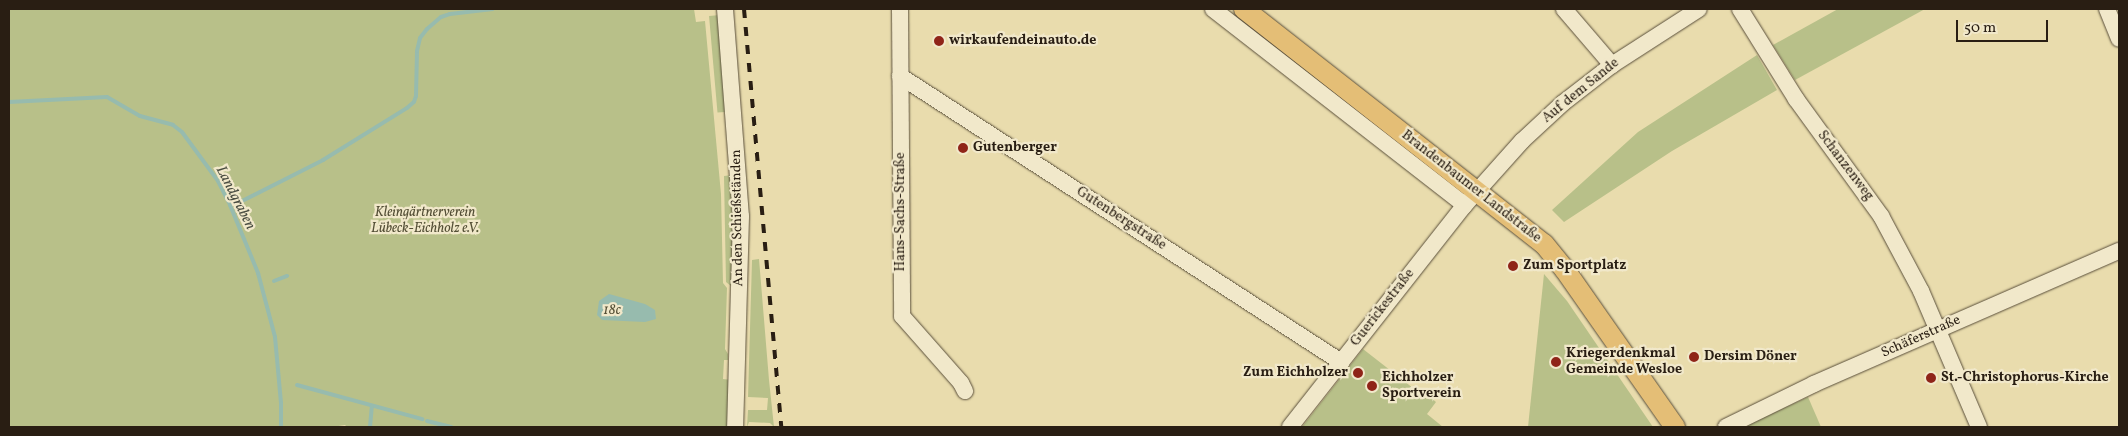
<!DOCTYPE html>
<html>
<head>
<meta charset="utf-8">
<style>
	body { margin:0 }
	#map { position:relative; width:2128px; height:436px; overflow:hidden; background:#e9dcad; font-family:Vollkorn,serif }
	div>[style] { position:absolute }
	.green>* { inset:0; background:#b8c089; transform-origin:0 0 }
	.water>* { inset:0; background:#97bbae }
	.stream>* { height:4px; margin:-2px; padding:0 2px; transform-origin:2px; border-radius:2px; background:#97bbae }
	.roads { filter:drop-shadow(0 0 1px #594e3a) drop-shadow(0 0 1px #594e3a) }
	.minor>* { height:16px; margin:-8px; padding:0 8px; transform-origin:8px; border-radius:8px; background:#f1e8ca }
	.major>* { height:20px; margin:-10px; padding:0 10px; transform-origin:10px; border-radius:10px; background:#e4be76 }
	.rail>* { height:4px; margin-top:-2px; transform-origin:0; background:repeating-linear-gradient(90deg,#291e13 0 9px,transparent 0 18px) }
	.dots>* { width:14px; height:14px; translate:-50% -50%; box-sizing:border-box; border:2px solid #f1e8ca; border-radius:50% }
	span { translate:-50% -50%; white-space:nowrap; text-align:center; line-height:1.15; -webkit-text-stroke:4.5px #f1e8ca; paint-order:stroke }
	.poi-label { font-size:14px; color:#291e13; font-weight:700 }
	.left { translate:0 -50%; text-align:left }
	.right { translate:-100% -50%; text-align:right }
	.street-label { font-size:14px; color:#291e13 }
	.park-label { font-size:14px; color:#544f36; font-style:italic }
	.water-label { font-size:15px; color:#4a4d42; font-style:italic }
	.frame { position:absolute; inset:0; border:10px solid #291e13; pointer-events:none }
	.scale { position:absolute; left:1956px; top:20px; width:92px; height:22px; box-sizing:border-box; border:2px solid #291e13; border-top:0; padding-left:6px; font-size:15px; line-height:18px; white-space:nowrap; color:#291e13; -webkit-text-stroke:4px #f1e8ca; paint-order:stroke }
</style>
</head>
<body>
<div id="map">
	<div class="green">
		<i style="clip-path:polygon(9px 9px,694px 9px,696px 22px,705px 21px,721px 194px,723px 283px,727px 288px,725px 349px,728px 354px,728px 360px,724px 360px,723px 379px,731px 380px,729px 427px,347px 427px,345px 425px,332px 427px,9px 427px)"></i>
		<i style="clip-path:polygon(1838px 9px,1925px 9px,1795px 80px,1773px 45px)"></i>
		<i style="left:720px;top:15px;width:97px;height:11px;rotate:85deg"></i>
		<i style="clip-path:polygon(1757px 55px,1777px 90px,1672px 151px,1564px 222px,1552px 210px,1638px 132px)"></i>
		<i style="clip-path:polygon(733px 175px,734px 283px,731px 286px,726px 282px,724px 176px)"></i>
		<i style="clip-path:polygon(759px 259px,769px 380px,774px 427px,770px 423px,749px 422px,747px 427px,748px 410px,767px 410px,768px 398px,748px 397px,752px 260px)"></i>
		<i style="clip-path:polygon(1544px 274px,1567px 301px,1653px 427px,1528px 427px)"></i>
		<i style="clip-path:polygon(1363px 349px,1427px 399px,1430px 397px,1436px 402px,1427px 414px,1443px 427px,1302px 427px)"></i>
		<i style="clip-path:polygon(1808px 397px,1821px 427px,1745px 427px,1762px 418px)"></i>
	</div>
	<div class="water">
		<i style="clip-path:polygon(609px 294px,645px 304px,655px 310px,656px 319px,645px 322px,602px 320px,597px 315px,599px 301px)"></i>
	</div>
	<div class="stream">
		<i style="left:9px;top:102px;width:98px;rotate:-2.9deg"></i>
		<i style="left:107px;top:97px;width:38px;rotate:30deg"></i>
		<i style="left:140px;top:116px;width:34px;rotate:15deg"></i>
		<i style="left:173px;top:125px;width:11px;rotate:38deg"></i>
		<i style="left:182px;top:132px;width:61px;rotate:53.7deg"></i>
		<i style="left:218px;top:181px;width:27px;rotate:63deg"></i>
		<i style="left:230px;top:205px;width:74px;rotate:67.6deg"></i>
		<i style="left:258px;top:273px;width:66px;rotate:75.1deg"></i>
		<i style="left:275px;top:337px;width:66px;rotate:84.8deg"></i>
		<i style="left:281px;top:403px;width:24px;rotate:90deg"></i>
		<i style="left:242px;top:201px;width:91px;rotate:-26.8deg"></i>
		<i style="left:323px;top:160px;width:99px;rotate:-31.8deg"></i>
		<i style="left:407px;top:108px;width:9px;rotate:-41deg"></i>
		<i style="left:414px;top:102px;width:6px;rotate:-72deg"></i>
		<i style="left:416px;top:96px;width:45px;rotate:-88.7deg"></i>
		<i style="left:417px;top:51px;width:13px;rotate:-77deg"></i>
		<i style="left:420px;top:38px;width:11px;rotate:-52deg"></i>
		<i style="left:427px;top:29px;width:18px;rotate:-41deg"></i>
		<i style="left:441px;top:17px;width:9px;rotate:-18deg"></i>
		<i style="left:450px;top:14px;width:43px;rotate:-6.6deg"></i>
		<i style="left:274px;top:281px;width:14px;rotate:-21deg"></i>
		<i style="left:297px;top:385px;width:130px;rotate:15.2deg"></i>
		<i style="left:427px;top:421px;width:25px;rotate:14deg"></i>
		<i style="left:370px;top:427px;width:21px;rotate:-85deg"></i>
	</div>
	<div class="roads">
		<div class="minor">
			<i style="left:725px;top:9px;width:208px;rotate:85.6deg"></i>
			<i style="left:741px;top:216px;width:211px;rotate:91.6deg"></i>
			<i style="left:900px;top:9px;width:307px;rotate:89.6deg"></i>
			<i style="left:902px;top:316px;width:89px;rotate:48.6deg"></i>
			<i style="left:961px;top:383px;width:9px;rotate:63deg"></i>
			<i style="left:1213px;top:9px;width:319px;rotate:37.9deg"></i>
			<i style="left:1564px;top:9px;width:74px;rotate:49.4deg"></i>
			<i style="left:1740px;top:9px;width:106px;rotate:58.1deg"></i>
			<i style="left:1796px;top:99px;width:145px;rotate:54deg"></i>
			<i style="left:1881px;top:216px;width:85px;rotate:61.9deg"></i>
			<i style="left:1921px;top:291px;width:148px;rotate:66.9deg"></i>
			<i style="left:2107px;top:9px;width:32px;rotate:68deg"></i>
			<i style="left:900px;top:76px;width:526px;rotate:32.96deg"></i>
			<i style="left:1290px;top:427px;width:280px;rotate:-51.8deg"></i>
			<i style="left:1463px;top:207px;width:89px;rotate:-48.2deg"></i>
			<i style="left:1522px;top:141px;width:56px;rotate:-42.8deg"></i>
			<i style="left:1563px;top:103px;width:62px;rotate:-37.8deg"></i>
			<i style="left:1612px;top:65px;width:103px;rotate:-32.8deg"></i>
			<i style="left:1726px;top:427px;width:98px;rotate:-26deg"></i>
			<i style="left:1814px;top:384px;width:333px;rotate:-23.6deg"></i>
		</div>
		<div class="major">
			<i style="left:1244px;top:9px;width:381px;rotate:38.1deg"></i>
			<i style="left:1544px;top:244px;width:33px;rotate:51deg"></i>
			<i style="left:1565px;top:270px;width:192px;rotate:55deg"></i>
		</div>
	</div>
	<div class="rail">
		<i style="left:744px;top:9px;width:420px;rotate:84.9deg"></i>
	</div>
	<div class="dots">
		<i style="left:939px;top:41px;background:#8f2418"></i>
		<i style="left:963px;top:148px;background:#8f2418"></i>
		<i style="left:1513px;top:266px;background:#8f2418"></i>
		<i style="left:1694px;top:357px;background:#8f2418"></i>
		<i style="left:1556px;top:362px;background:#8f2418"></i>
		<i style="left:1358px;top:373px;background:#8f2418"></i>
		<i style="left:1931px;top:378px;background:#8f2418"></i>
		<i style="left:1372px;top:386px;background:#8f2418"></i>
	</div>
	<div class="poi-label">
		<span class="left" style="left:949px;top:41px">wirkaufendeinauto.de</span>
		<span class="left" style="left:973px;top:148px">Gutenberger</span>
		<span class="left" style="left:1523px;top:266px">Zum Sportplatz</span>
		<span class="left" style="left:1566px;top:362px">Kriegerdenkmal<br>Gemeinde Wesloe</span>
		<span class="left" style="left:1704px;top:357px">Dersim Döner</span>
		<span class="right" style="left:1348px;top:373px">Zum Eichholzer</span>
		<span class="left" style="left:1382px;top:386px">Eichholzer<br>Sportverein</span>
		<span class="left" style="left:1941px;top:378px">St.-Christophorus-Kirche</span>
	</div>
	<div class="street-label">
		<span style="left:1581px;top:91px;rotate:-39deg">Auf dem Sande</span>
		<span style="left:1845px;top:166px;rotate:53deg">Schanzenweg</span>
		<span style="left:1471px;top:187px;rotate:38deg">Brandenbaumer Landstraße</span>
		<span style="left:901px;top:212px;rotate:-90deg">Hans-Sachs-Straße</span>
		<span style="left:738px;top:218px;rotate:-91deg">An den Schießständen</span>
		<span style="left:1121px;top:219px;rotate:33deg">Gutenbergstraße</span>
		<span style="left:1383px;top:308px;rotate:-52deg">Guerickestraße</span>
		<span style="left:1921px;top:337px;rotate:-24deg">Schäferstraße</span>
	</div>
	<div class="park-label">
		<span style="left:425px;top:221px">Kleingärtnerverein<br>Lübeck-Eichholz e.V.</span>
		<span style="left:612px;top:311px">18c</span>
	</div>
	<div class="water-label">
		<span style="left:235px;top:198px;rotate:63deg">Landgraben</span>
	</div>
	<div class="frame"></div>
	<div class="scale">50 m</div>
</div>
</body>
</html>
